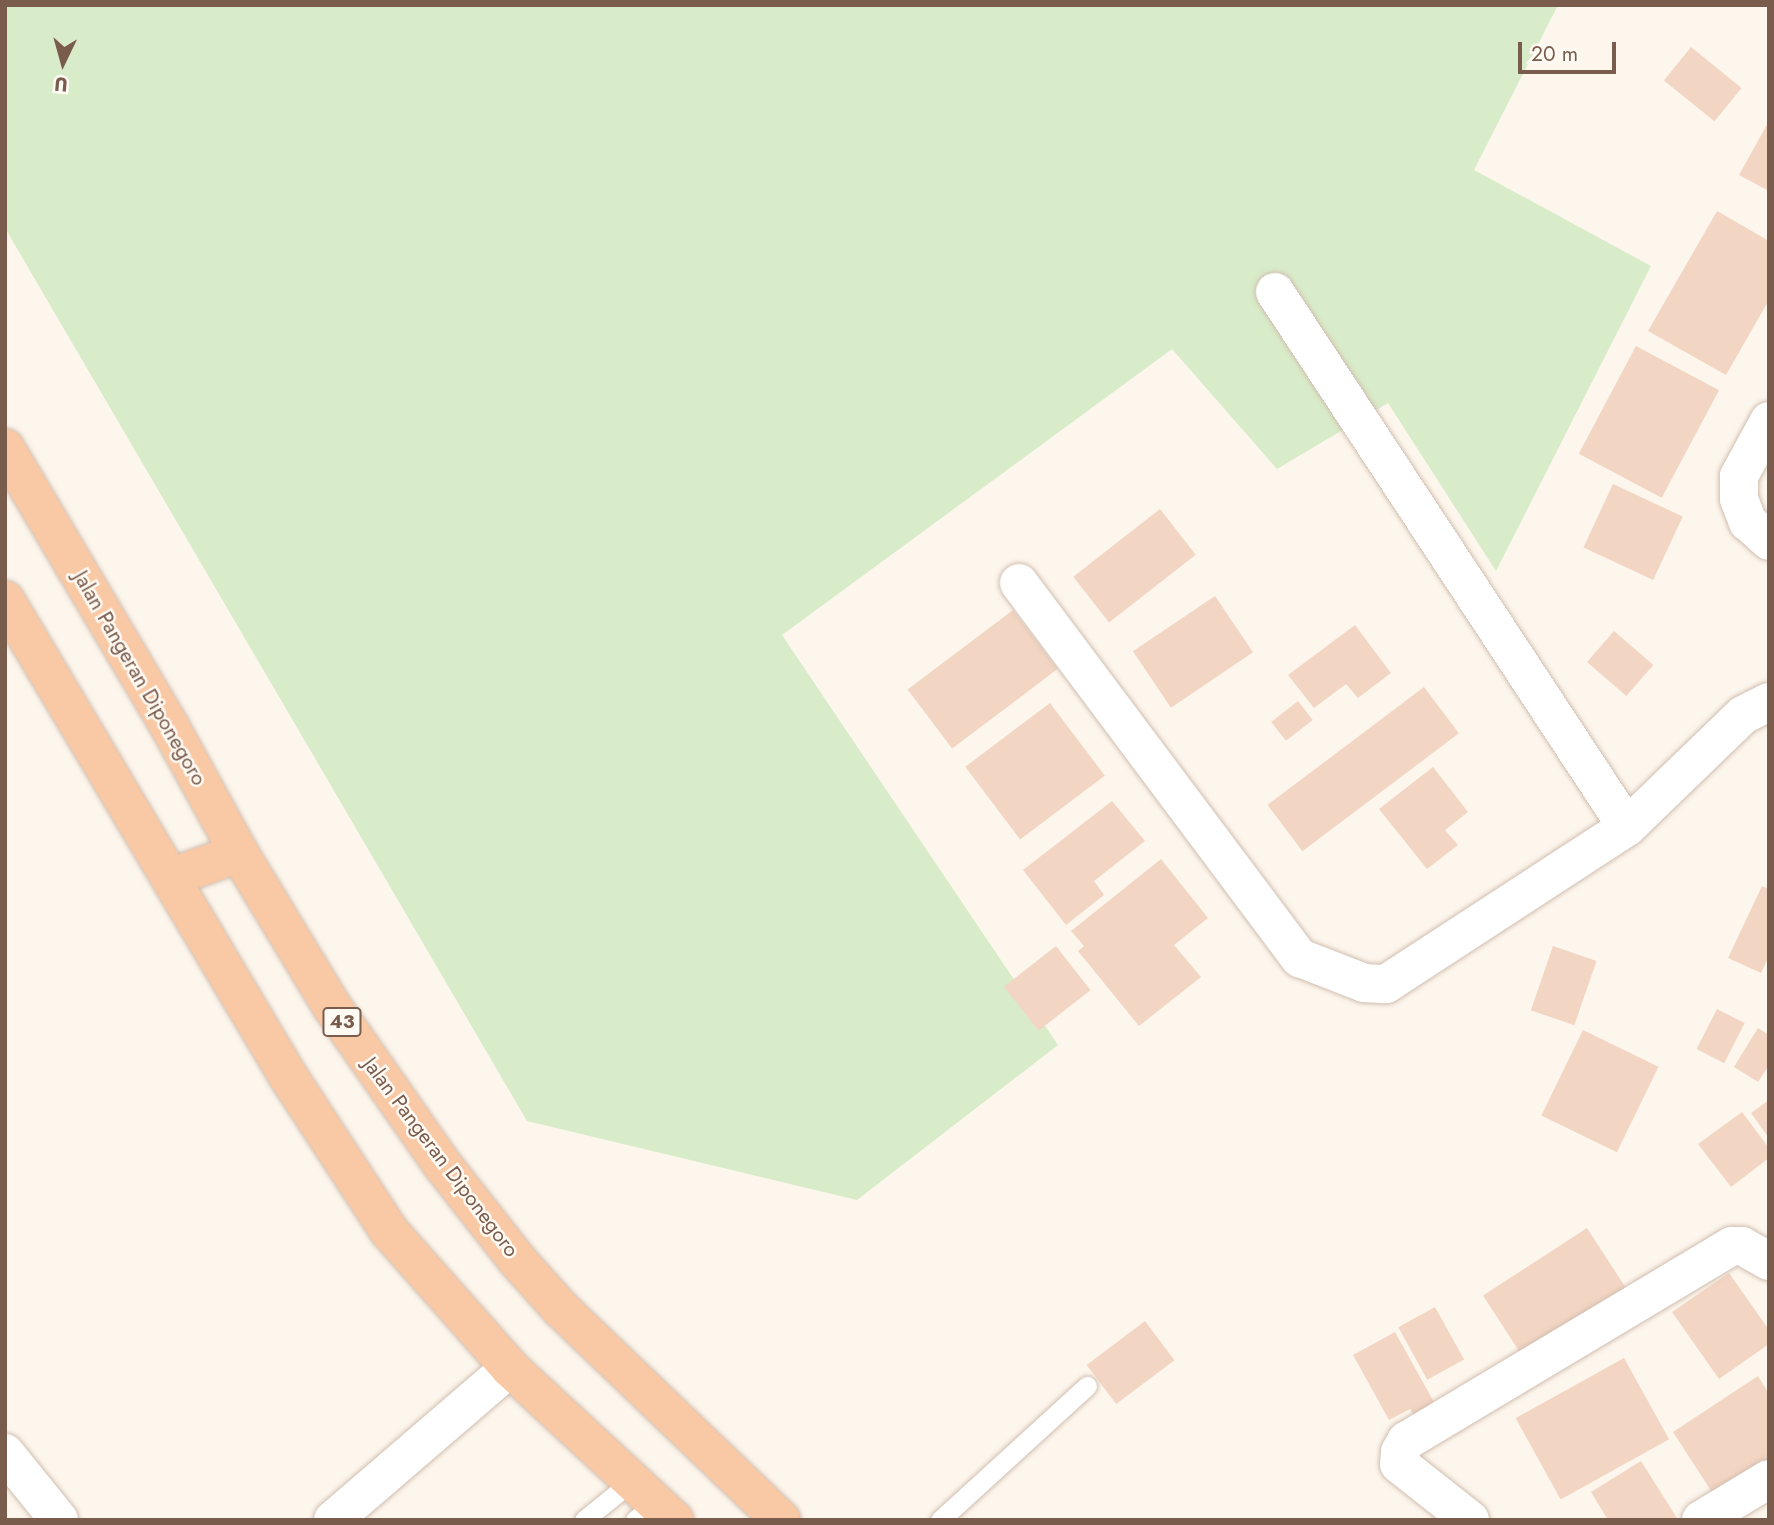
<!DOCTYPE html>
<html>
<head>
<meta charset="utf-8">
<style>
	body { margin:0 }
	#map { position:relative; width:1774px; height:1525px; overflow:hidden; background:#fdf6ec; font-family:Jost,sans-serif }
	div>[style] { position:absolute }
	.green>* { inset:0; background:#d8ecc9 }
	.building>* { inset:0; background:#f3d5c3; transform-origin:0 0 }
	.roads { filter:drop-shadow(0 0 2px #d1beb0) drop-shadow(0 0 2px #d1beb0) }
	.service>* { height:19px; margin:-9.5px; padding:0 9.5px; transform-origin:9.5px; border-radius:9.5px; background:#fff }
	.minor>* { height:38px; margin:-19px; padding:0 19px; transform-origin:19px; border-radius:19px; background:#fff }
	.trunk>* { height:38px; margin:-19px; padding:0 19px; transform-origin:19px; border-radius:19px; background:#f9c8a4 }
	span { translate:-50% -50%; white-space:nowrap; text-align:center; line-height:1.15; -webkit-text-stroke:5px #fffaf3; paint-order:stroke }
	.shield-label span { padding:2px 5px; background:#fffaf3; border:2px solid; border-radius:5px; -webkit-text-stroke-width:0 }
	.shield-label { font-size:19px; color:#7a5c4d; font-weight:700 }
	.street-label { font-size:21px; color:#7a5c4d }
	.frame { position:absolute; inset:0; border:7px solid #7a5c4d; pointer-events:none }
	.north { position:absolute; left:28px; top:28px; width:70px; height:70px; -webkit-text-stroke:5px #fffaf3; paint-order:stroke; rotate:185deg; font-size:19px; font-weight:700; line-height:28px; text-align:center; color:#7a5c4d }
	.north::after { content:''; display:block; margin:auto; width:24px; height:32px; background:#7a5c4d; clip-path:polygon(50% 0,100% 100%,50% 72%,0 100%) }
	.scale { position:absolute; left:1518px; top:42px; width:98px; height:32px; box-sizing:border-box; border:4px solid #7a5c4d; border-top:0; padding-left:9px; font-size:21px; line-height:24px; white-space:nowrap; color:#7a5c4d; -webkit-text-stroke:5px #fffaf3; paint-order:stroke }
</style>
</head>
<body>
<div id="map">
	<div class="green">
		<i style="clip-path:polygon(5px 5px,1558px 5px,1474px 170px,1651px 266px,1496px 571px,1388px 403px,1277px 469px,1172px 349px,782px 635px,1058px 1045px,857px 1200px,527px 1121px,5px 228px)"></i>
	</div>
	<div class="building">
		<i style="left:1691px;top:47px;width:65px;height:43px;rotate:39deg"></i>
		<i style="clip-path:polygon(1769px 121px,1769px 191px,1739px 175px)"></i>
		<i style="clip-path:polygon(1717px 211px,1769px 241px,1769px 300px,1726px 375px,1648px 331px)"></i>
		<i style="left:1636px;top:346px;width:94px;height:122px;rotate:28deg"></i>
		<i style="left:1613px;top:484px;width:77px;height:70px;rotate:25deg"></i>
		<i style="left:1160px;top:509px;width:58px;height:110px;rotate:52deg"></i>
		<i style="left:1215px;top:596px;width:68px;height:99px;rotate:56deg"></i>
		<i style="left:1013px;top:610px;width:74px;height:132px;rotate:53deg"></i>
		<i style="clip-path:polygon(1355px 625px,1391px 673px,1358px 698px,1346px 684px,1314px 708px,1288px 675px)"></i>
		<i style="left:1614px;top:631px;width:52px;height:41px;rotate:41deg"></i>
		<i style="left:1424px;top:687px;width:58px;height:196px;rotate:53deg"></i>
		<i style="left:1298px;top:701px;width:24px;height:34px;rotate:52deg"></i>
		<i style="left:1050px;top:703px;width:91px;height:106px;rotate:53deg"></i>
		<i style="clip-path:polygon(1433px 767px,1468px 812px,1445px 830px,1458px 845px,1427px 869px,1379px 809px)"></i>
		<i style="clip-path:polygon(1112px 801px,1145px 841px,1094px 881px,1104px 895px,1066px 925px,1023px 870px)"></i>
		<i style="clip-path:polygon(1161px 859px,1208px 918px,1174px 945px,1201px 977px,1139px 1026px,1078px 951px,1084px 946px,1071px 931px)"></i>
		<i style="clip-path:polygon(1762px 886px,1769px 889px,1769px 956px,1761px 973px,1728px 958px)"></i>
		<i style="left:1056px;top:946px;width:56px;height:66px;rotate:52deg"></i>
		<i style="left:1553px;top:946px;width:46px;height:68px;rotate:19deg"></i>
		<i style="left:1717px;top:1009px;width:31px;height:45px;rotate:27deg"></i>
		<i style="clip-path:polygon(1758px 1028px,1769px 1035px,1769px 1065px,1758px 1082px,1734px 1067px)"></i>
		<i style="left:1583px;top:1030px;width:84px;height:95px;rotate:26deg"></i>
		<i style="clip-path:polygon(1769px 1100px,1769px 1138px,1751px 1113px)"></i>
		<i style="clip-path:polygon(1742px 1112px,1769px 1148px,1769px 1158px,1731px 1187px,1698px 1144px)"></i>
		<i style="left:1587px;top:1228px;width:72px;height:124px;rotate:57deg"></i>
		<i style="clip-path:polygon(1729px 1273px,1769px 1330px,1769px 1344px,1719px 1379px,1672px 1312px)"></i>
		<i style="left:1435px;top:1307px;width:60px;height:42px;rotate:61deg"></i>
		<i style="left:1145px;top:1321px;width:49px;height:73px;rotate:53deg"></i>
		<i style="clip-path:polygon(1395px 1332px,1440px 1413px,1419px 1425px,1410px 1409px,1389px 1420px,1353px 1355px)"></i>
		<i style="left:1624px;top:1358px;width:93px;height:124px;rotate:61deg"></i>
		<i style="clip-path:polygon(1758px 1376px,1769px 1394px,1769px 1471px,1719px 1503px,1673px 1432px)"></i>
		<i style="clip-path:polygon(1641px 1461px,1677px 1518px,1674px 1520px,1608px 1520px,1591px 1492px)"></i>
	</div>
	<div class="roads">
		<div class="service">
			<i style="left:584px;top:1520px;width:62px;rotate:-39.1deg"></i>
			<i style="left:635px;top:1520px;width:26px;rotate:-40deg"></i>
			<i style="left:940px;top:1520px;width:199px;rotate:-42.4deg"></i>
		</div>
		<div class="minor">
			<i style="left:1275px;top:292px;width:640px;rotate:56.66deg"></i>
			<i style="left:1769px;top:421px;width:63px;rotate:118.6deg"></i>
			<i style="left:1739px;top:476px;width:23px;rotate:90deg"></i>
			<i style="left:1739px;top:499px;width:25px;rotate:69deg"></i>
			<i style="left:1748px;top:522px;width:28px;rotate:42deg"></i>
			<i style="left:1019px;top:583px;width:469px;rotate:53.2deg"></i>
			<i style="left:1300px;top:958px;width:69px;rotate:21.3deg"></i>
			<i style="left:1364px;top:983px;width:22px;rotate:3deg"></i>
			<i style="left:1386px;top:984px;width:288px;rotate:-33.1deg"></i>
			<i style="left:1627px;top:827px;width:161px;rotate:-44deg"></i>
			<i style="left:1743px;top:715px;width:29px;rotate:-27deg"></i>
			<i style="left:5px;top:1453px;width:86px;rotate:51.1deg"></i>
			<i style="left:333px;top:1520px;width:233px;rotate:-40.7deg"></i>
			<i style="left:1470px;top:1520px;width:90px;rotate:-141.7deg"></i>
			<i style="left:1399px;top:1464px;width:12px;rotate:-85deg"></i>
			<i style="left:1400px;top:1452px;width:13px;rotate:-61deg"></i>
			<i style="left:1406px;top:1441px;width:380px;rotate:-30.9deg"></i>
			<i style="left:1732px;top:1246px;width:10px"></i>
			<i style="left:1742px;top:1246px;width:31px;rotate:29deg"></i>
			<i style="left:1701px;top:1520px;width:79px;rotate:-31.1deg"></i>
		</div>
		<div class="trunk">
			<i style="left:5px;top:448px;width:324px;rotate:59.4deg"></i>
			<i style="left:170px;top:727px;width:144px;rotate:61.3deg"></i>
			<i style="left:239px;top:853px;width:181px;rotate:58.8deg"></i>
			<i style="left:333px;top:1008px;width:189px;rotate:55.1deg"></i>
			<i style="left:441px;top:1163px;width:123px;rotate:51.9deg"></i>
			<i style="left:517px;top:1260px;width:66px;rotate:48.1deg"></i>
			<i style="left:561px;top:1309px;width:305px;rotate:43.8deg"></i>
			<i style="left:5px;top:600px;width:554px;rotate:59.27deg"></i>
			<i style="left:288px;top:1076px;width:185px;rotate:56.9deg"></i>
			<i style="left:389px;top:1231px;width:183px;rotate:48.5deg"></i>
			<i style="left:510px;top:1368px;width:224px;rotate:42.8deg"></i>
			<i style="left:172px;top:877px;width:71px;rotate:-19.7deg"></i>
		</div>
	</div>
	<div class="shield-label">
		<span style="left:342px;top:1022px">43</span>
	</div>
	<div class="street-label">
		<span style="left:140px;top:678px;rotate:60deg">Jalan Pangeran Diponegoro</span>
		<span style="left:441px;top:1157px;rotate:53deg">Jalan Pangeran Diponegoro</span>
	</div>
	<div class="frame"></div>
	<div class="north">U</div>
	<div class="scale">20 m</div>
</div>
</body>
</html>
